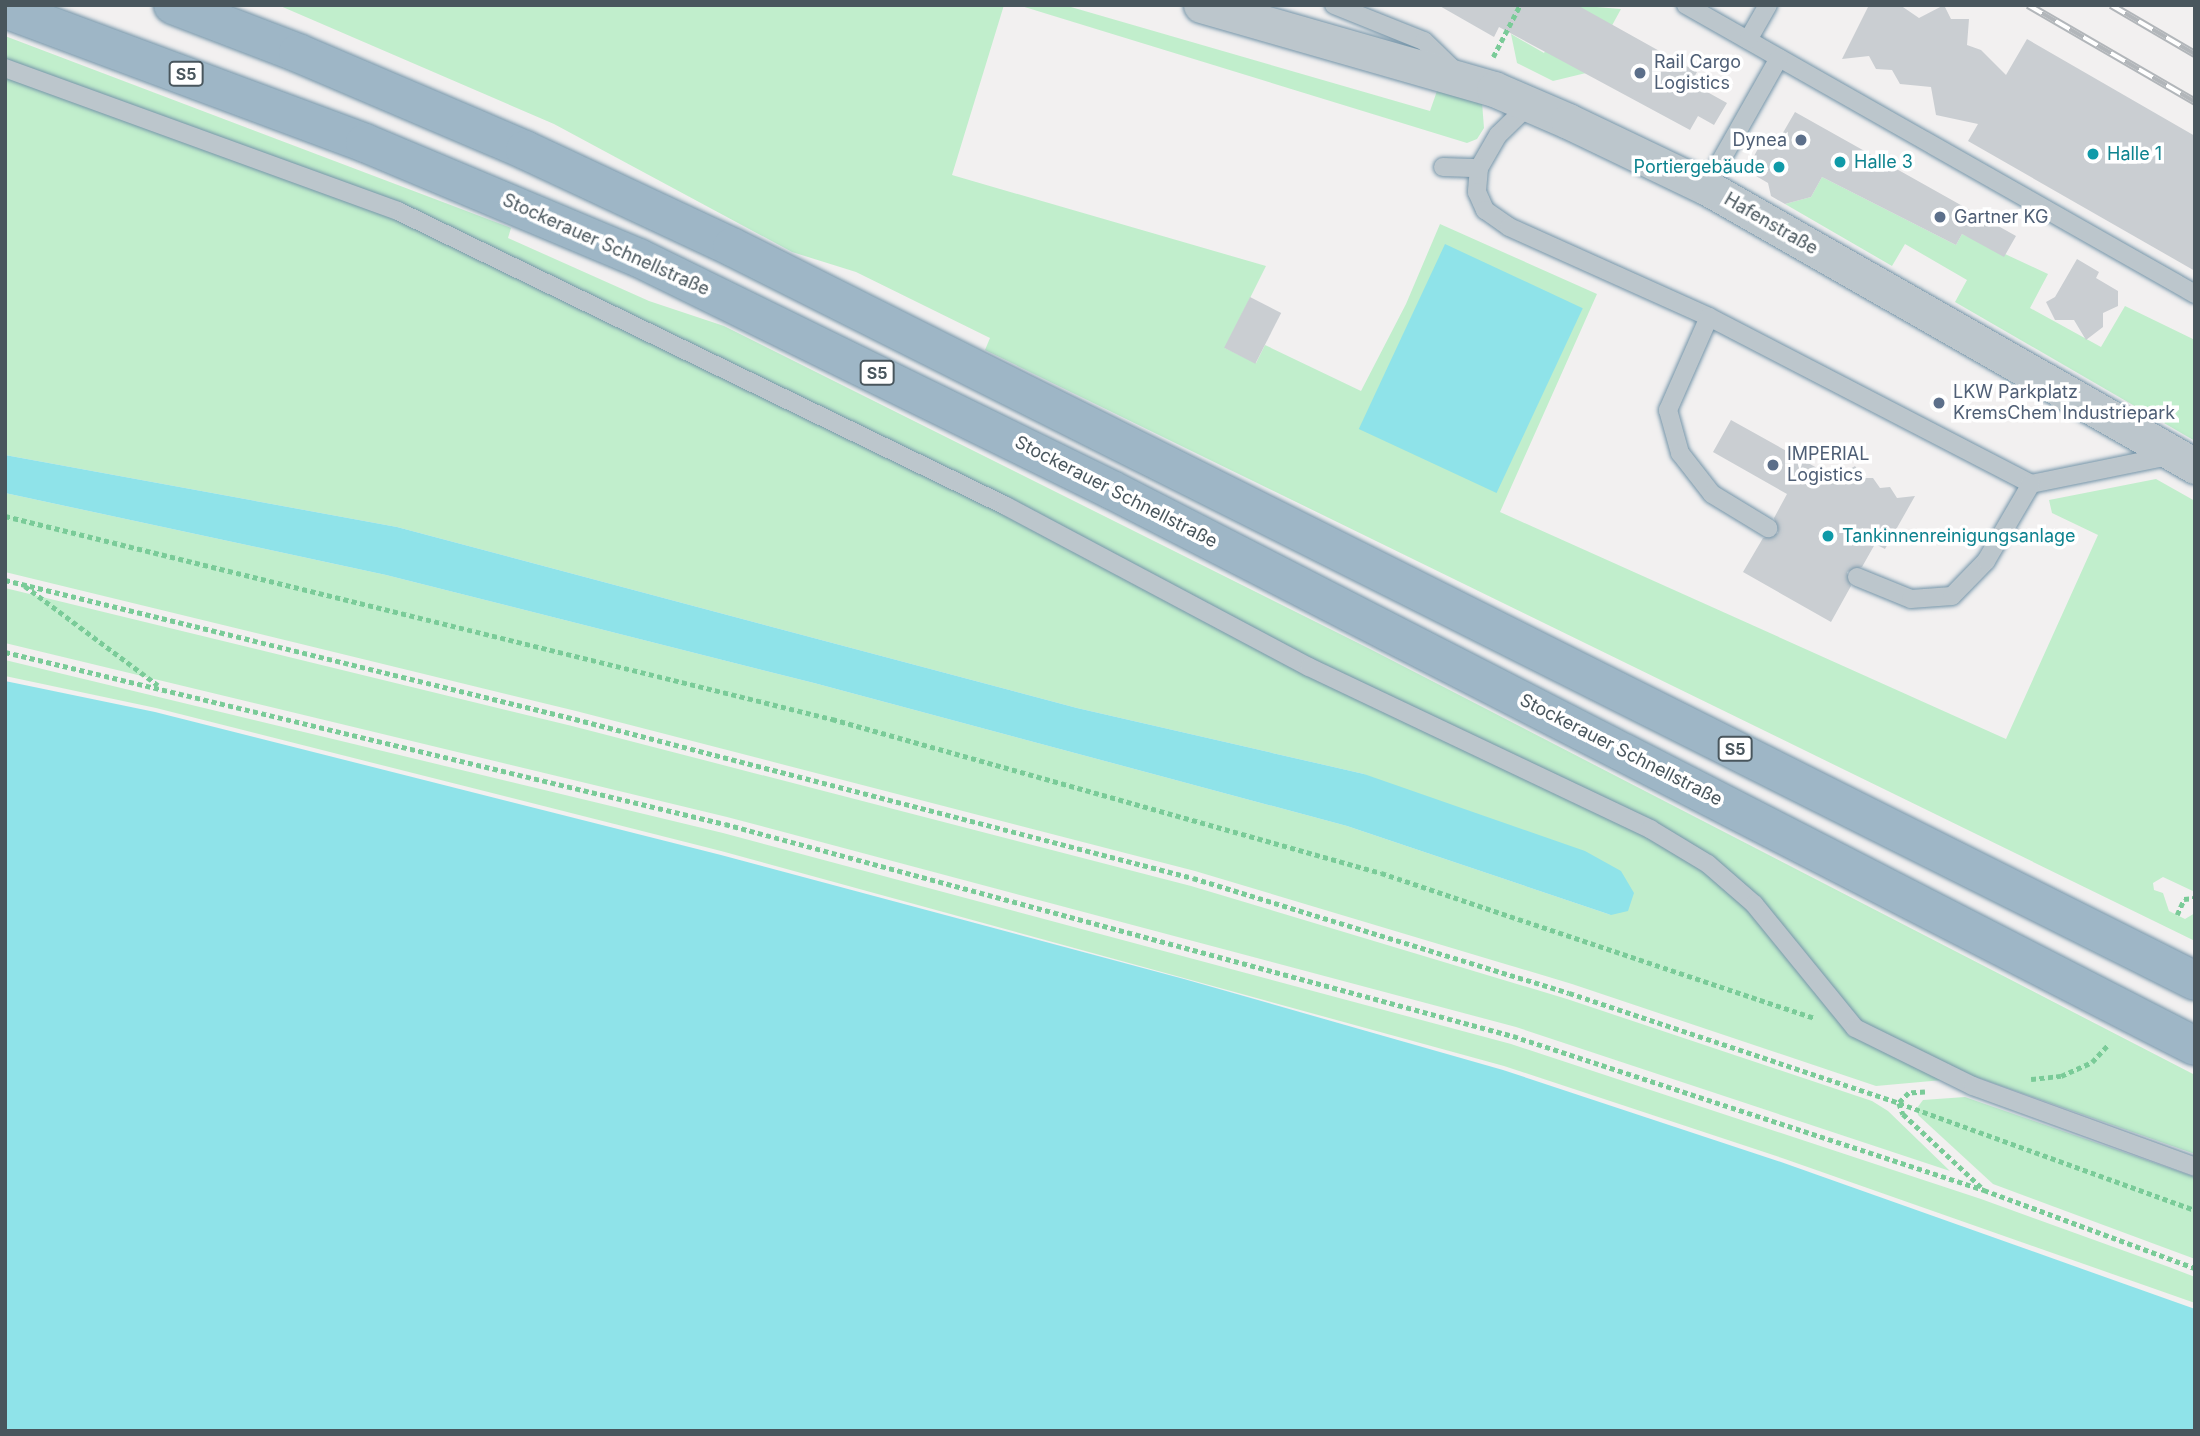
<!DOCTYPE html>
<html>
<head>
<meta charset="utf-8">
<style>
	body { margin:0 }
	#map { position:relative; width:2200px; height:1436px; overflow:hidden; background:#f2f0f0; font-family:Inter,sans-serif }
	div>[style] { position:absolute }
	.green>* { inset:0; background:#c1eecc }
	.water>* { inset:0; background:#8fe3e9; transform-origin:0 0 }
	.building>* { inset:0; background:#caced2; transform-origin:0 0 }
	.path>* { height:4.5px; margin-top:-2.25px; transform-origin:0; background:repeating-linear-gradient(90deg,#7acb98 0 5px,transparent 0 8.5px) }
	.roads { filter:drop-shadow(0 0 2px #7595a9) drop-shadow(0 0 2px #7595a9) }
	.service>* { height:18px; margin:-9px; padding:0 9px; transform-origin:9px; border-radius:9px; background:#bcc6cc }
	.minor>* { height:35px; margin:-17.5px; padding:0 17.5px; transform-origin:17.5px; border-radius:17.5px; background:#bcc6cc }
	.trunk>* { height:38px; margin:-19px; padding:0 19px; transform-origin:19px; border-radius:19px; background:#9eb6c6 }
	.rail>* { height:8px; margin-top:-4px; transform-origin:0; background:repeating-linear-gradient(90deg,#fff 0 16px,#b2b6ba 0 32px); box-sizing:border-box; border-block:2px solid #b2b6ba }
	.dots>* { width:19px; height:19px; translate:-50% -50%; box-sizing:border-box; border:4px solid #fff; border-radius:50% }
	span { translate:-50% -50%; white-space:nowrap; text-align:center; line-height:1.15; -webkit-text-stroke:7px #fff; paint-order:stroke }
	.shield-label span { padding:2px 5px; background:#fff; border:2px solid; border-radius:5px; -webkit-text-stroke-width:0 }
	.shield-label { font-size:16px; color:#49565d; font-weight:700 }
	.service-label { font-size:18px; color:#4e5e75 }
	.left { translate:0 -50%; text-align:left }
	.right { translate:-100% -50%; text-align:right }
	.culture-label { font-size:18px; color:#0d838f }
	.street-label { font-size:18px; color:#49565d }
	.frame { position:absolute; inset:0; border:7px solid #49565d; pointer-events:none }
</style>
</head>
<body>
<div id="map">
	<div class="green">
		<i style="clip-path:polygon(278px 5px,1004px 5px,952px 175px,1266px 266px,1225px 348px,1256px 363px,1265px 345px,1361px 391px,1406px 304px,1440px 224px,1597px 294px,1500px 512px,2006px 739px,2098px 535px,2052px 513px,2049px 500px,2156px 479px,2195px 501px,2195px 892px,2163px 877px,2153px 883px,2154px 890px,2163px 893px,2169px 911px,2185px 919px,2195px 913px,2195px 941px,985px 350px,990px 338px,856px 272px,792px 252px,554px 124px)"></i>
		<i style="clip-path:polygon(1018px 5px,1064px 5px,1430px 111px,1438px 88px,1482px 102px,1484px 128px,1477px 139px,1467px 143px)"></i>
		<i style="clip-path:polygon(1572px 5px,1621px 9px,1586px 73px,1553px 81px,1517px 63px,1511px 34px,1544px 53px)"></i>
		<i style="clip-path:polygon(5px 36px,511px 228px,508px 238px,649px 301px,724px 326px,1370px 649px,2195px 1075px,2195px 1154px,1976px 1077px,1876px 1086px,1572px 984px,1195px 871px,576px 711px,5px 572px,5px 493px,386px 575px,814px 683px,1347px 826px,1611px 915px,1364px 774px,1077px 708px,397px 527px,5px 455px)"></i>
		<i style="clip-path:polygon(1822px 177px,1956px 245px,1962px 234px,2048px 274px,2030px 308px,2101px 347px,2125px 306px,2195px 340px,2195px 441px,1955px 302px,1967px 280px,1905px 244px,1892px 266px,1785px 204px,1811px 197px)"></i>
		<i style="clip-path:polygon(5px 588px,572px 726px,1191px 886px,1567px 999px,1872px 1101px,1888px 1111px,1950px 1171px,1516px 1027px,727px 817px,5px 643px)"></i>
		<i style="clip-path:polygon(5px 660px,723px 833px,1511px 1044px,1981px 1199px,2169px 1267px,2195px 1277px,2195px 1303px,1782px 1158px,1504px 1066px,721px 851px,156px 708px,5px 676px)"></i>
		<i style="clip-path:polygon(1965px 1097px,2195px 1177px,2195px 1259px,1993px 1184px,1918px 1115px,1917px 1108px,1923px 1100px)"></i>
	</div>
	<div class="water">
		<i style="left:1445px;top:244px;width:152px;height:204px;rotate:25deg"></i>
		<i style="clip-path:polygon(5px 455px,397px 527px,1077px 708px,1364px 774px,1585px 851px,1621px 871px,1634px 893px,1628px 911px,1611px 915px,1347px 826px,814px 683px,386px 575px,5px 493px)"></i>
		<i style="clip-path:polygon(5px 681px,155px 712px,721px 855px,1184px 979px,1503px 1070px,1781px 1162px,2195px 1309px,2195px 1431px,5px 1431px)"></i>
	</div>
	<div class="building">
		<i style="clip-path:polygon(1438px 5px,1577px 5px,1697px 72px,1691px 83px,1727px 103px,1714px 125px,1698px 116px,1690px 130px,1499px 27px,1494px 37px)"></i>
		<i style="clip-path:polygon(1869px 5px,1900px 5px,1919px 18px,1944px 5px,1951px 19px,1969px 19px,1967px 45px,1981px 50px,2006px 75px,2027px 39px,2195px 136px,2195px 271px,1968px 141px,1978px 124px,1936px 115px,1931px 87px,1900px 84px,1892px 70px,1876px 69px,1869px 56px,1842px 59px)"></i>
		<i style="clip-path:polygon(1795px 112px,2016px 236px,2004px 257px,1962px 234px,1956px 245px,1822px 177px,1811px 197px,1785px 204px,1771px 196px,1768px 183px,1756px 176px,1753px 158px,1761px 143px,1773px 150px)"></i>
		<i style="clip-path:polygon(2077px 259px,2099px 272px,2096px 278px,2118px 291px,2118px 306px,2103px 313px,2103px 327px,2086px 340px,2074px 320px,2055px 320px,2046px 302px,2055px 297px)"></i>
		<i style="left:1250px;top:297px;width:35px;height:57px;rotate:27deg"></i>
		<i style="clip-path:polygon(1731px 420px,1835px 478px,1855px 466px,1863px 478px,1873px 478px,1880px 488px,1890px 487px,1897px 498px,1915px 496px,1885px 549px,1875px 544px,1862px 567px,1847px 572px,1851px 586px,1831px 622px,1743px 572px,1763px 538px,1778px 533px,1774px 518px,1787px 494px,1713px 452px)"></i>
	</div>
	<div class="path">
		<i style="left:1493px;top:57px;width:59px;rotate:-62.6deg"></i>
		<i style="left:5px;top:516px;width:852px;rotate:13.79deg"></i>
		<i style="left:832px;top:719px;width:570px;rotate:15.67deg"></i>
		<i style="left:1381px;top:873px;width:457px;rotate:18.5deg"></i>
		<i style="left:5px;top:580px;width:587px;rotate:13.7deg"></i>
		<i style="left:575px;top:719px;width:638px;rotate:14.43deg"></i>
		<i style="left:1193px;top:878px;width:393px;rotate:17deg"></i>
		<i style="left:1569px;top:993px;width:348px;rotate:18.4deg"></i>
		<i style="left:1899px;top:1103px;width:315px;rotate:19.9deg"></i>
		<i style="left:25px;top:586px;width:166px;rotate:36.7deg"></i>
		<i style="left:5px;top:652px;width:740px;rotate:13.44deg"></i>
		<i style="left:725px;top:824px;width:816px;rotate:15.06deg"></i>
		<i style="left:1513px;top:1036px;width:496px;rotate:18.1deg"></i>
		<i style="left:1984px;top:1190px;width:225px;rotate:20.3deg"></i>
		<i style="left:2177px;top:915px;width:17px;rotate:-66deg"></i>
		<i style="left:2184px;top:899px;width:11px;rotate:-5deg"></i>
		<i style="left:2031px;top:1079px;width:30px;rotate:-6deg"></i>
		<i style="left:2061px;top:1076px;width:34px;rotate:-24deg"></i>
		<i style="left:2092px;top:1062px;width:25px;rotate:-47deg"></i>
		<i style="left:1925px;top:1092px;width:16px;rotate:176deg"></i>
		<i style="left:1909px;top:1093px;width:14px;rotate:135deg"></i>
		<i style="left:1899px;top:1103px;width:12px;rotate:70deg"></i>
		<i style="left:1903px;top:1114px;width:107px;rotate:43.1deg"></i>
	</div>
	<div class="roads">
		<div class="service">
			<i style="left:1334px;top:5px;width:97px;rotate:21.8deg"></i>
			<i style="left:1424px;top:41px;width:43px;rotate:44.1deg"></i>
			<i style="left:1686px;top:5px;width:585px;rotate:29.59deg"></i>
			<i style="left:1748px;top:40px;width:40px;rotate:-60.3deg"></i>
			<i style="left:5px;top:68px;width:418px;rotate:20deg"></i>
			<i style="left:398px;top:211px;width:676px;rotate:25.88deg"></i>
			<i style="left:1006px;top:506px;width:343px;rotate:28deg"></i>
			<i style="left:1309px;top:667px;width:378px;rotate:25.4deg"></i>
			<i style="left:1650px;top:829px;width:68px;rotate:31.1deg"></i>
			<i style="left:1708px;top:864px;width:61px;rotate:41deg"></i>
			<i style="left:1754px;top:904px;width:160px;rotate:50.8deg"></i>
			<i style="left:1855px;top:1028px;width:131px;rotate:26.2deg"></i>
			<i style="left:1973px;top:1086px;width:236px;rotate:20deg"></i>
			<i style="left:1529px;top:105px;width:43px;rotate:135.9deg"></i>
			<i style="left:1498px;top:135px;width:38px;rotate:120deg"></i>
			<i style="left:1479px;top:168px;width:24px;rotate:95deg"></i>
			<i style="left:1477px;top:192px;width:20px;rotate:66deg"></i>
			<i style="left:1485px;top:210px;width:29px;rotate:35deg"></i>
			<i style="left:1509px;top:227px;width:219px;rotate:24.2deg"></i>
			<i style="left:1709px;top:317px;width:363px;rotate:27.4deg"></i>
			<i style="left:2031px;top:484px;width:141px;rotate:-11.5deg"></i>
			<i style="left:1443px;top:167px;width:36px;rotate:2deg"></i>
			<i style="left:1706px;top:187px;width:148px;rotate:-60.5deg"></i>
			<i style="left:1709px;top:317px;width:102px;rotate:113.8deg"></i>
			<i style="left:1668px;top:410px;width:45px;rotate:74.4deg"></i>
			<i style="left:1680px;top:453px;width:52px;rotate:52deg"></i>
			<i style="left:1712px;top:494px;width:66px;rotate:31.3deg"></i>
			<i style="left:1857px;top:577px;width:58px;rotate:22.2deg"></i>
			<i style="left:1911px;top:599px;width:41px;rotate:-4.2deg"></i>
			<i style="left:1952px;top:596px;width:49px;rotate:-45.8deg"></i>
			<i style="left:1986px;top:561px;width:89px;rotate:-59.7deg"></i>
		</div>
		<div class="minor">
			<i style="left:1201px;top:5px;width:305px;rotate:16deg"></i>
			<i style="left:1494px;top:89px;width:81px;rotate:23.4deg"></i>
			<i style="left:1568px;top:121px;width:153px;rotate:25.6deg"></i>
			<i style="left:1706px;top:187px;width:563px;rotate:29.71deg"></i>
		</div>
		<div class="trunk">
			<i style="left:173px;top:5px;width:134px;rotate:21deg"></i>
			<i style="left:298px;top:53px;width:247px;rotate:23.1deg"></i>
			<i style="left:525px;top:150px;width:229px;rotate:25.1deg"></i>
			<i style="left:732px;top:247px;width:1637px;rotate:26.64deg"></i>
			<i style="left:5px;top:9px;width:384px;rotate:20.4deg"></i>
			<i style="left:365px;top:143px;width:297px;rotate:22.8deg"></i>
			<i style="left:639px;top:258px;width:527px;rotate:26.13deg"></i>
			<i style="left:1112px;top:490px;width:1217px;rotate:27.18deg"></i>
		</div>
	</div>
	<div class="rail">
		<i style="left:2028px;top:5px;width:193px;rotate:30.1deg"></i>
		<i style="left:2111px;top:5px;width:97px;rotate:30.3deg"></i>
	</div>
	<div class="dots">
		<i style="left:1640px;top:73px;background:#5c6f8a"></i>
		<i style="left:1801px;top:140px;background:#5c6f8a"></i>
		<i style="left:2093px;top:154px;background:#0f9aa8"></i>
		<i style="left:1840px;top:162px;background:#0f9aa8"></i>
		<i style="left:1779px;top:167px;background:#0f9aa8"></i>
		<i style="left:1940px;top:217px;background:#5c6f8a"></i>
		<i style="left:1939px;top:403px;background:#5c6f8a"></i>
		<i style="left:1773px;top:465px;background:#5c6f8a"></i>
		<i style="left:1828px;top:536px;background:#0f9aa8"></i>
	</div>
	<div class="shield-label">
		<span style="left:186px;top:74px">S5</span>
		<span style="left:877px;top:373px">S5</span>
		<span style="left:1735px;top:749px">S5</span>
	</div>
	<div class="service-label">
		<span class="left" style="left:1654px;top:73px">Rail Cargo<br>Logistics</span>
		<span class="right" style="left:1787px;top:140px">Dynea</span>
		<span class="left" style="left:1954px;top:217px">Gartner KG</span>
		<span class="left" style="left:1953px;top:403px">LKW Parkplatz<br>KremsChem Industriepark</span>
		<span class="left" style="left:1787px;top:465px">IMPERIAL<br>Logistics</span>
	</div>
	<div class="culture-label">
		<span class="left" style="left:2107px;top:154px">Halle 1</span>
		<span class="left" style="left:1854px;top:162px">Halle 3</span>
		<span class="right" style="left:1765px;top:167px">Portiergebäude</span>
		<span class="left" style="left:1842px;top:536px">Tankinnenreinigungsanlage</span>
	</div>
	<div class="street-label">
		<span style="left:1771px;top:224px;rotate:30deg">Hafenstraße</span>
		<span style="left:606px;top:245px;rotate:24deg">Stockerauer Schnellstraße</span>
		<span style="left:1116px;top:492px;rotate:27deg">Stockerauer Schnellstraße</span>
		<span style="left:1621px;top:750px;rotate:27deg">Stockerauer Schnellstraße</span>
	</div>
	<div class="frame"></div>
</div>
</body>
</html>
